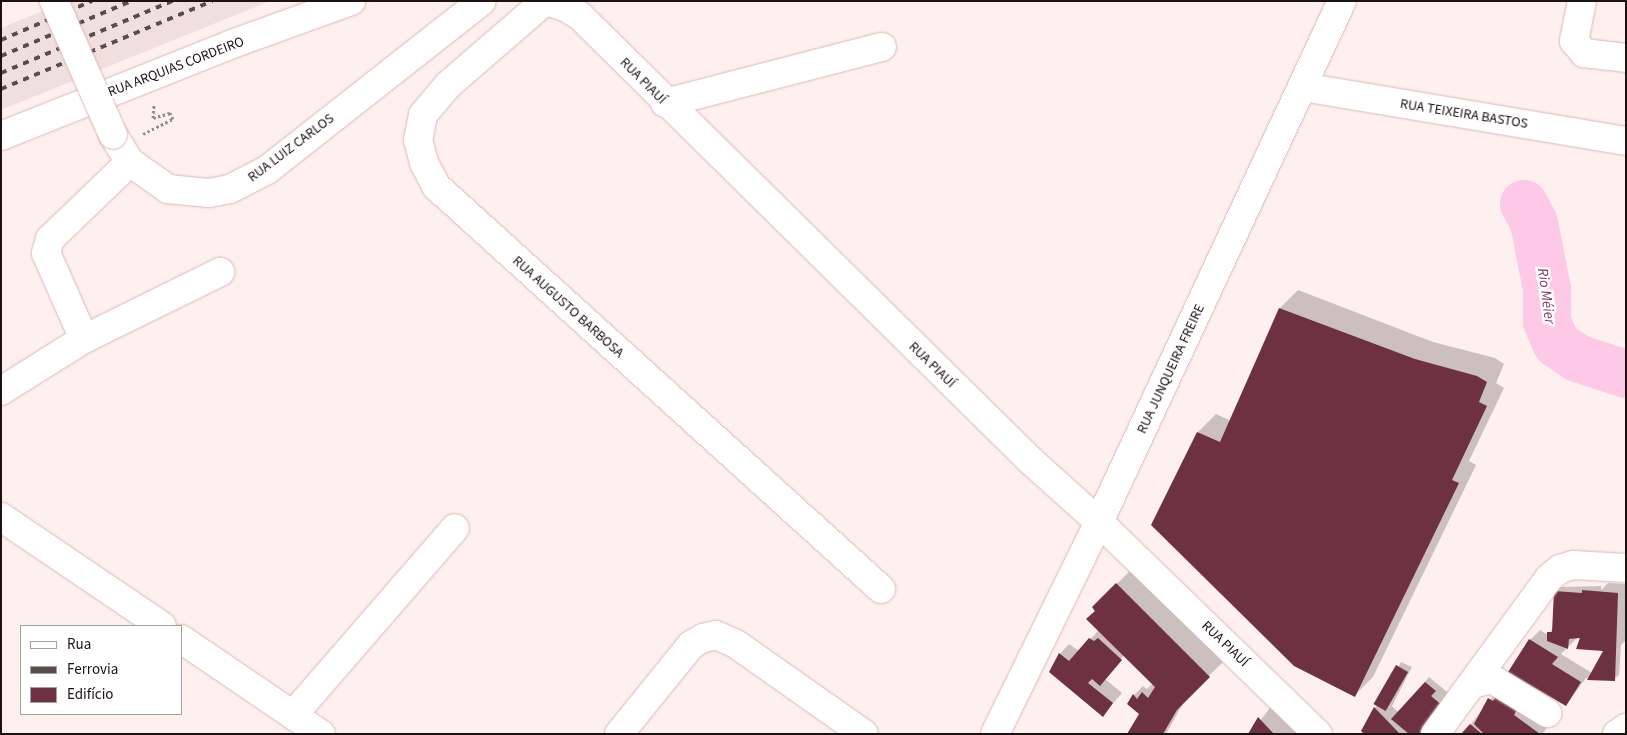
<!DOCTYPE html>
<html>
<head>
<meta charset="utf-8">
<style>
	body { margin:0 }
	#map { position:relative; width:1627px; height:735px; overflow:hidden; background:#fef0ee; font-family:"Source Sans 3",sans-serif }
	div>[style] { position:absolute }
	.built>* { inset:0; background:#f1dfdd }
	.shadow>* { inset:0; background:#0003 }
	.river>* { height:48px; margin:-24px; padding:0 24px; transform-origin:24px; border-radius:24px; background:#fdc9e6 }
	.building>* { inset:0; background:#6d3141; transform-origin:0 0 }
	.path>* { height:3px; margin-top:-1.5px; transform-origin:0; background:repeating-linear-gradient(90deg,#988c8a 0 2.5px,transparent 0 5px) }
	.roads { filter:drop-shadow(0 0 1px #dab9b5) drop-shadow(0 0 1px #dab9b5) }
	.minor>* { height:28px; margin:-14px; padding:0 14px; transform-origin:14px; border-radius:14px; background:#fff }
	.major>* { height:28px; margin:-14px; padding:0 14px; transform-origin:14px; border-radius:14px; background:#fff }
	.rail>* { height:4px; margin-top:-2px; transform-origin:0; background:repeating-linear-gradient(90deg,#584d4b 0 6px,transparent 0 12px) }
	.bridges { filter:drop-shadow(0 0 1px #dab9b5) drop-shadow(0 0 1px #dab9b5) }
	.minor-bridge>* { height:28px; margin:-14px; padding:0 14px; transform-origin:14px; border-radius:14px; background:#fff }
	span { translate:-50% -50%; white-space:nowrap; text-align:center; line-height:1.15; -webkit-text-stroke:5px #fff; paint-order:stroke }
	.street-label { font-size:14px; color:#1d1211 }
	.water-label { font-size:15px; color:#7e3564; font-style:italic }
	.frame { position:absolute; inset:0; border:2px solid #1d1211; pointer-events:none }
	.legend { position:absolute; left:20px; top:625px; width:162px; height:90px; box-sizing:border-box; background:#fff; border:1px solid #a5a0a0; margin:0; padding:6px 9px; list-style:none; font-size:15px; color:#1d1211 }
	.legend li { display:flex; align-items:center; gap:10px; height:25px }
	.legend b { width:25px; border:1px solid #a5a0a0 }
</style>
</head>
<body>
<div id="map">
	<div class="built">
		<i style="clip-path:polygon(67px 1px,270px 1px,1px 110px,1px 28px)"></i>
	</div>
	<div class="shadow">
		<i style="clip-path:polygon(1298px 290px,1433px 342px,1495px 358px,1504px 364px,1496px 383px,1504px 388px,1469px 461px,1476px 465px,1373px 677px,1355px 695px,1152px 525px,1198px 432px,1216px 414px,1231px 421px,1280px 308px)"></i>
		<i style="clip-path:polygon(1131px 570px,1223px 662px,1186px 698px,1166px 734px,1129px 734px,1141px 714px,1134px 695px,1143px 686px,1147px 689px,1153px 683px,1125px 654px,1105px 679px,1122px 693px,1103px 715px,1060px 654px,1069px 644px,1079px 651px,1099px 630px,1093px 607px)"></i>
		<i style="clip-path:polygon(evenodd,1608px 583px,1626px 584px,1626px 640px,1621px 645px,1619px 675px,1614px 679px,1586px 678px,1566px 705px,1530px 640px,1540px 630px,1548px 635px,1553px 628px,1555px 592px,1560px 587px,1601px 586px,1601px 590px,1608px 583px,1580px 635px,1577px 648px,1606px 649px,1592px 673px,1561px 654px,1580px 635px)"></i>
		<i style="clip-path:polygon(1401px 662px,1412px 667px,1392px 706px,1398px 712px,1429px 677px,1452px 696px,1419px 734px,1365px 734px,1375px 708px)"></i>
		<i style="clip-path:polygon(1499px 689px,1550px 722px,1543px 734px,1463px 734px)"></i>
		<i style="clip-path:polygon(1273px 704px,1303px 734px,1250px 734px)"></i>
	</div>
	<div class="river">
		<i style="left:1524px;top:204px;width:21px;rotate:62deg"></i>
		<i style="left:1534px;top:223px;width:67px;rotate:78.9deg"></i>
		<i style="left:1547px;top:289px;width:33px;rotate:90deg"></i>
		<i style="left:1547px;top:322px;width:24px;rotate:66deg"></i>
		<i style="left:1557px;top:344px;width:24px;rotate:35deg"></i>
		<i style="left:1577px;top:358px;width:52px;rotate:18.1deg"></i>
	</div>
	<div class="building">
		<i style="clip-path:polygon(1279px 308px,1415px 359px,1477px 376px,1487px 382px,1479px 402px,1487px 406px,1452px 480px,1459px 483px,1355px 697px,1294px 666px,1151px 525px,1197px 432px,1220px 442px)"></i>
		<i style="clip-path:polygon(1116px 583px,1210px 677px,1177px 710px,1163px 734px,1127px 734px,1139px 714px,1127px 704px,1133px 694px,1137px 699px,1142px 692px,1148px 698px,1155px 687px,1086px 619px,1095px 611px,1092px 607px)"></i>
		<i style="clip-path:polygon(1582px 590px,1618px 593px,1615px 681px,1587px 680px,1603px 651px,1576px 649px,1580px 638px,1569px 639px,1568px 649px,1547px 641px,1547px 632px,1552px 632px,1554px 591px,1582px 593px)"></i>
		<i style="clip-path:polygon(1089px 638px,1094px 641px,1098px 638px,1122px 660px,1100px 686px,1092px 679px,1088px 683px,1113px 703px,1103px 717px,1049px 672px,1059px 653px,1069px 661px)"></i>
		<i style="clip-path:polygon(1529px 639px,1558px 657px,1552px 664px,1581px 682px,1566px 706px,1508px 672px)"></i>
		<i style="left:1396px;top:665px;width:14px;height:45px;rotate:30deg"></i>
		<i style="clip-path:polygon(1425px 682px,1436px 691px,1431px 696px,1443px 706px,1420px 734px,1409px 734px,1391px 719px)"></i>
		<i style="clip-path:polygon(1496px 697px,1517px 709px,1514px 715px,1540px 734px,1484px 734px,1474px 724px,1488px 698px,1493px 701px)"></i>
		<i style="clip-path:polygon(1374px 707px,1400px 734px,1364px 734px,1361px 731px)"></i>
		<i style="clip-path:polygon(1258px 717px,1274px 734px,1248px 734px)"></i>
		<i style="clip-path:polygon(1470px 724px,1482px 734px,1461px 734px)"></i>
	</div>
	<div class="path">
		<i style="left:143px;top:134px;width:34px;rotate:-27deg"></i>
		<i style="left:173px;top:119px;width:7px;rotate:-117deg"></i>
		<i style="left:170px;top:113px;width:18px;rotate:164deg"></i>
		<i style="left:153px;top:118px;width:13px;rotate:-86deg"></i>
	</div>
	<div class="roads">
		<div class="minor">
			<i style="left:545px;top:1px;width:19px;rotate:16deg"></i>
			<i style="left:563px;top:6px;width:20px;rotate:30deg"></i>
			<i style="left:580px;top:16px;width:634px;rotate:44.62deg"></i>
			<i style="left:1031px;top:461px;width:91px;rotate:41.9deg"></i>
			<i style="left:1099px;top:522px;width:305px;rotate:44.1deg"></i>
			<i style="left:545px;top:1px;width:128px;rotate:139.1deg"></i>
			<i style="left:448px;top:85px;width:39px;rotate:130deg"></i>
			<i style="left:423px;top:115px;width:25px;rotate:101deg"></i>
			<i style="left:418px;top:140px;width:24px;rotate:75deg"></i>
			<i style="left:424px;top:163px;width:27px;rotate:62deg"></i>
			<i style="left:437px;top:187px;width:599px;rotate:42.16deg"></i>
			<i style="left:1582px;top:1px;width:41px;rotate:101.3deg"></i>
			<i style="left:1574px;top:41px;width:16px;rotate:50deg"></i>
			<i style="left:1584px;top:53px;width:42px;rotate:6.8deg"></i>
			<i style="left:1303px;top:87px;width:327px;rotate:9.5deg"></i>
			<i style="left:665px;top:103px;width:224px;rotate:-14.5deg"></i>
			<i style="left:113px;top:135px;width:32px;rotate:58deg"></i>
			<i style="left:130px;top:162px;width:47px;rotate:35.4deg"></i>
			<i style="left:168px;top:189px;width:41px;rotate:5.6deg"></i>
			<i style="left:209px;top:193px;width:21px;rotate:-11deg"></i>
			<i style="left:230px;top:189px;width:42px;rotate:-27.2deg"></i>
			<i style="left:267px;top:170px;width:273px;rotate:-38.2deg"></i>
			<i style="left:84px;top:339px;width:94px;rotate:-113.8deg"></i>
			<i style="left:46px;top:253px;width:15px;rotate:-74deg"></i>
			<i style="left:50px;top:239px;width:111px;rotate:-43.9deg"></i>
			<i style="left:1px;top:391px;width:98px;rotate:-32.1deg"></i>
			<i style="left:84px;top:339px;width:152px;rotate:-26.2deg"></i>
			<i style="left:1px;top:517px;width:194px;rotate:34.1deg"></i>
			<i style="left:181px;top:639px;width:169px;rotate:34.2deg"></i>
			<i style="left:1472px;top:684px;width:21px;rotate:-14deg"></i>
			<i style="left:1492px;top:679px;width:65px;rotate:31.7deg"></i>
			<i style="left:293px;top:715px;width:247px;rotate:-49.1deg"></i>
			<i style="left:619px;top:734px;width:114px;rotate:-51deg"></i>
			<i style="left:691px;top:645px;width:14px;rotate:-30deg"></i>
			<i style="left:703px;top:638px;width:13px;rotate:-13deg"></i>
			<i style="left:716px;top:635px;width:22px;rotate:24deg"></i>
			<i style="left:736px;top:644px;width:156px;rotate:35.1deg"></i>
			<i style="left:995px;top:734px;width:236px;rotate:-63.9deg"></i>
			<i style="left:1099px;top:522px;width:575px;rotate:-65deg"></i>
			<i style="left:1435px;top:734px;width:193px;rotate:-53.8deg"></i>
			<i style="left:1549px;top:578px;width:14px;rotate:-39deg"></i>
			<i style="left:1560px;top:569px;width:14px;rotate:-17deg"></i>
			<i style="left:1573px;top:565px;width:53px;rotate:3.2deg"></i>
			<i style="left:1617px;top:734px;width:11px;rotate:-34deg"></i>
		</div>
		<div class="major">
			<i style="left:473px;top:1px;width:5px;rotate:79deg"></i>
			<i style="left:1px;top:136px;width:249px;rotate:-21.7deg"></i>
			<i style="left:232px;top:44px;width:127px;rotate:-19.9deg"></i>
		</div>
	</div>
	<div class="rail">
		<i style="left:1px;top:40px;width:99px;rotate:-23.2deg"></i>
		<i style="left:1px;top:56px;width:141px;rotate:-22.9deg"></i>
		<i style="left:1px;top:73px;width:186px;rotate:-22.8deg"></i>
		<i style="left:1px;top:89px;width:229px;rotate:-22.6deg"></i>
	</div>
	<div class="bridges">
		<div class="minor-bridge">
			<i style="left:54px;top:1px;width:146px;rotate:66.2deg"></i>
		</div>
	</div>
	<div class="street-label">
		<span style="left:176px;top:67px;rotate:-21deg">RUA ARQUIAS CORDEIRO</span>
		<span style="left:643px;top:81px;rotate:45deg">RUA PIAUÍ</span>
		<span style="left:1464px;top:114px;rotate:9deg">RUA TEIXEIRA BASTOS</span>
		<span style="left:291px;top:148px;rotate:-37deg">RUA LUIZ CARLOS</span>
		<span style="left:568px;top:307px;rotate:42deg">RUA AUGUSTO BARBOSA</span>
		<span style="left:932px;top:365px;rotate:44deg">RUA PIAUÍ</span>
		<span style="left:1171px;top:369px;rotate:-65deg">RUA JUNQUEIRA FREIRE</span>
		<span style="left:1225px;top:644px;rotate:44deg">RUA PIAUÍ</span>
	</div>
	<div class="water-label">
		<span style="left:1546px;top:296px;rotate:82deg">Rio Méier</span>
	</div>
	<div class="frame"></div>
	<ul class="legend">
	<li><b style="height:6px;background:#fff"></b>Rua</li>
	<li><b style="height:6px;background:#584d4b"></b>Ferrovia</li>
	<li><b style="height:14px;background:#6d3141"></b>Edifício</li>
	</ul>
</div>
</body>
</html>
